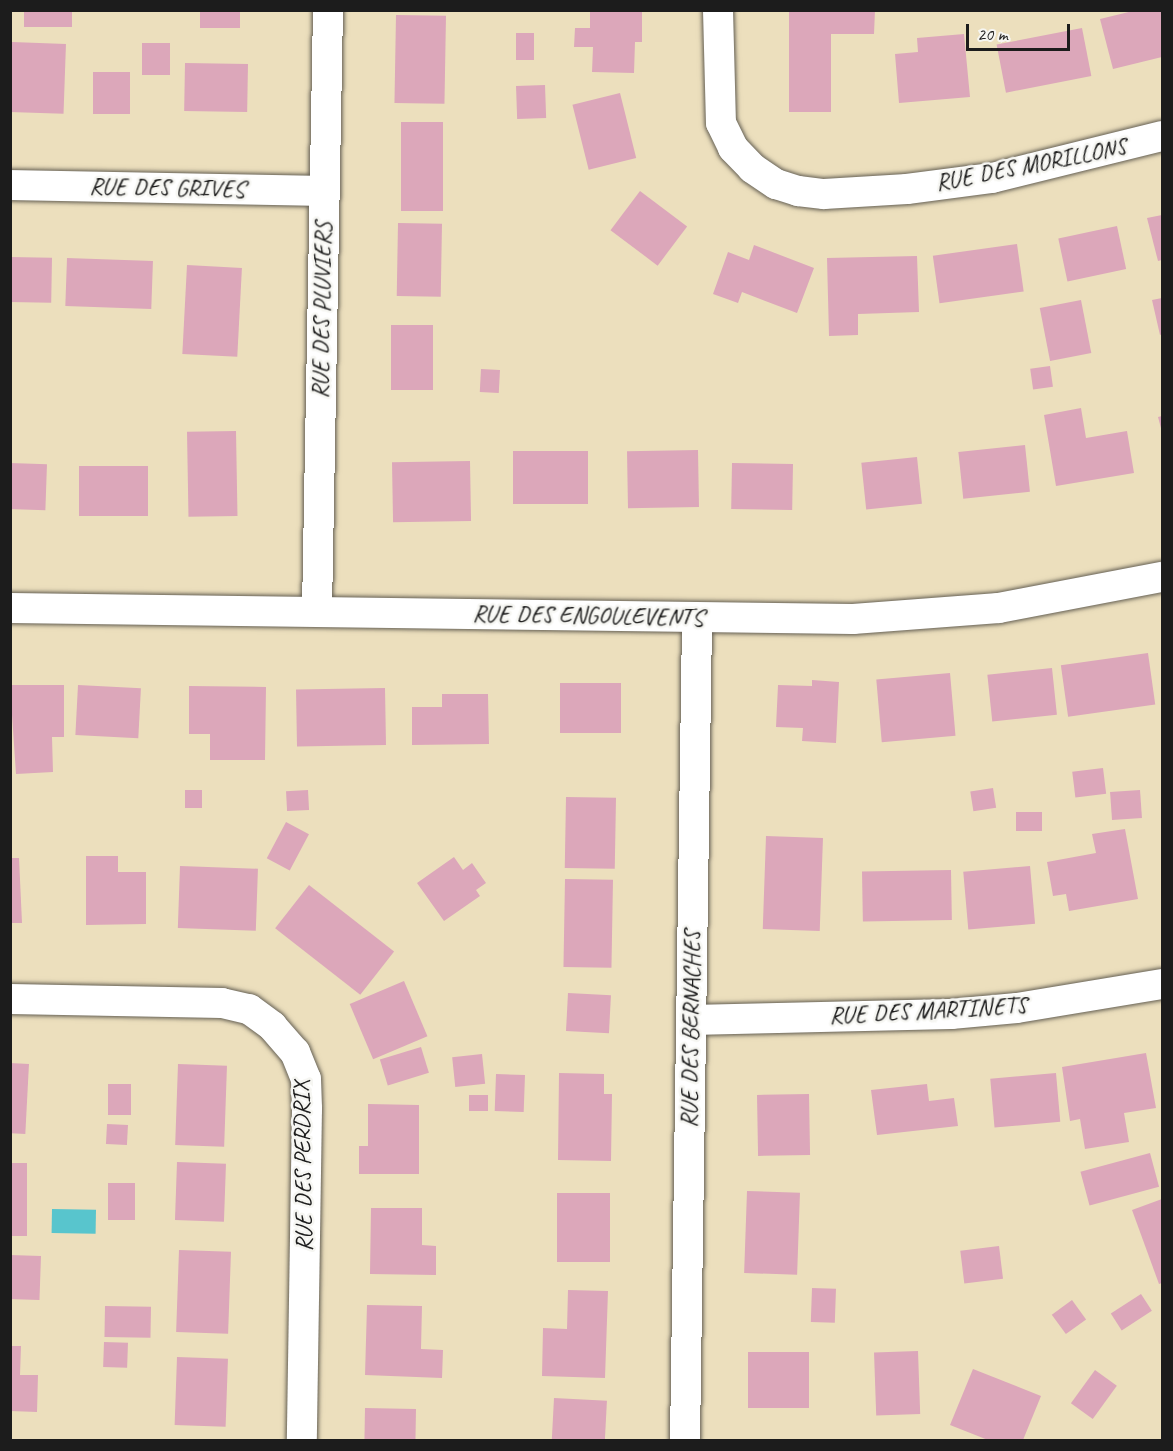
<!DOCTYPE html>
<html>
<head>
<meta charset="utf-8">
<style>
	body { margin:0 }
	#map { position:relative; width:1173px; height:1451px; overflow:hidden; background:#ecdfbd; font-family:Caveat,sans-serif }
	div>[style] { position:absolute }
	.water>* { inset:0; background:#58c5cd; transform-origin:0 0 }
	.building>* { inset:0; background:#dca7ba; transform-origin:0 0 }
	.roads { filter:drop-shadow(0 0 2px #656054) drop-shadow(0 0 2px #656054) }
	.minor>* { height:30px; margin:-15px; padding:0 15px; transform-origin:15px; border-radius:15px; background:#fff }
	span { translate:-50% -50%; white-space:nowrap; text-align:center; line-height:1.15; -webkit-text-stroke:5px #f6f6f2; paint-order:stroke }
	.street-label { font-size:24px; color:#1c1c1c }
	.frame { position:absolute; inset:0; border:12px solid #1c1c1c; pointer-events:none }
	.scale { position:absolute; left:966px; top:24px; width:104px; height:27px; box-sizing:border-box; border:3px solid #1c1c1c; border-top:0; padding-left:8px; font-size:18px; line-height:21px; white-space:nowrap; color:#1c1c1c; -webkit-text-stroke:4px #f6f6f2; paint-order:stroke }
</style>
</head>
<body>
<div id="map">
	<div class="water">
		<i style="left:52px;top:1209px;width:44px;height:24px;rotate:1deg"></i>
	</div>
	<div class="building">
		<i style="left:24px;top:10px;width:48px;height:17px"></i>
		<i style="left:200px;top:10px;width:40px;height:18px"></i>
		<i style="clip-path:polygon(590px 10px,642px 10px,642px 42px,635px 42px,634px 73px,592px 72px,593px 47px,574px 47px,575px 28px,590px 28px)"></i>
		<i style="clip-path:polygon(789px 10px,875px 10px,874px 34px,831px 34px,831px 112px,789px 112px)"></i>
		<i style="clip-path:polygon(1137px 10px,1162px 10px,1162px 57px,1113px 69px,1100px 19px)"></i>
		<i style="left:396px;top:15px;width:50px;height:88px;rotate:1deg"></i>
		<i style="left:1082px;top:28px;width:49px;height:87px;rotate:79deg"></i>
		<i style="left:534px;top:33px;width:27px;height:18px;rotate:90deg"></i>
		<i style="clip-path:polygon(964px 34px,970px 97px,899px 103px,895px 54px,918px 52px,917px 38px)"></i>
		<i style="left:12px;top:42px;width:54px;height:70px;rotate:2deg"></i>
		<i style="left:142px;top:43px;width:28px;height:32px"></i>
		<i style="left:185px;top:63px;width:63px;height:48px;rotate:1deg"></i>
		<i style="left:93px;top:72px;width:37px;height:42px"></i>
		<i style="left:545px;top:85px;width:33px;height:29px;rotate:88deg"></i>
		<i style="left:620px;top:93px;width:67px;height:49px;rotate:76deg"></i>
		<i style="left:401px;top:122px;width:42px;height:89px"></i>
		<i style="left:640px;top:191px;width:59px;height:49px;rotate:37deg"></i>
		<i style="clip-path:polygon(1162px 215px,1162px 260px,1158px 261px,1147px 218px)"></i>
		<i style="left:398px;top:223px;width:44px;height:73px;rotate:1deg"></i>
		<i style="left:1117px;top:226px;width:44px;height:60px;rotate:78deg"></i>
		<i style="left:1017px;top:244px;width:48px;height:85px;rotate:82deg"></i>
		<i style="clip-path:polygon(754px 245px,814px 268px,797px 313px,742px 292px,738px 303px,713px 294px,728px 252px,749px 260px)"></i>
		<i style="clip-path:polygon(917px 256px,919px 312px,858px 314px,858px 335px,829px 336px,827px 258px)"></i>
		<i style="left:10px;top:257px;width:42px;height:45px;rotate:1deg"></i>
		<i style="left:67px;top:258px;width:86px;height:48px;rotate:2deg"></i>
		<i style="left:187px;top:265px;width:55px;height:89px;rotate:3deg"></i>
		<i style="clip-path:polygon(1162px 298px,1162px 334px,1160px 335px,1152px 300px)"></i>
		<i style="left:1081px;top:300px;width:54px;height:42px;rotate:79deg"></i>
		<i style="left:391px;top:325px;width:42px;height:65px"></i>
		<i style="left:1050px;top:366px;width:21px;height:20px;rotate:82deg"></i>
		<i style="left:481px;top:369px;width:19px;height:23px;rotate:3deg"></i>
		<i style="clip-path:polygon(1081px 408px,1086px 438px,1127px 431px,1134px 473px,1056px 486px,1044px 415px)"></i>
		<i style="clip-path:polygon(1162px 416px,1162px 432px,1158px 417px)"></i>
		<i style="left:236px;top:431px;width:85px;height:49px;rotate:89deg"></i>
		<i style="left:1025px;top:445px;width:47px;height:67px;rotate:84deg"></i>
		<i style="left:698px;top:450px;width:57px;height:71px;rotate:89deg"></i>
		<i style="left:513px;top:451px;width:75px;height:53px"></i>
		<i style="left:917px;top:457px;width:47px;height:56px;rotate:84deg"></i>
		<i style="left:470px;top:461px;width:60px;height:78px;rotate:89deg"></i>
		<i style="left:10px;top:463px;width:37px;height:46px;rotate:2deg"></i>
		<i style="left:732px;top:463px;width:61px;height:46px;rotate:1deg"></i>
		<i style="left:79px;top:466px;width:69px;height:50px"></i>
		<i style="left:1148px;top:653px;width:52px;height:88px;rotate:82deg"></i>
		<i style="left:1052px;top:668px;width:47px;height:65px;rotate:84deg"></i>
		<i style="left:950px;top:673px;width:63px;height:74px;rotate:85deg"></i>
		<i style="clip-path:polygon(812px 680px,839px 682px,836px 743px,802px 741px,803px 728px,776px 727px,778px 685px,812px 686px)"></i>
		<i style="left:560px;top:683px;width:61px;height:50px"></i>
		<i style="clip-path:polygon(10px 685px,64px 685px,64px 737px,52px 737px,53px 772px,16px 774px)"></i>
		<i style="left:78px;top:685px;width:63px;height:50px;rotate:3deg"></i>
		<i style="clip-path:polygon(189px 686px,266px 687px,265px 760px,210px 760px,210px 734px,189px 734px)"></i>
		<i style="left:385px;top:688px;width:57px;height:89px;rotate:89deg"></i>
		<i style="clip-path:polygon(442px 694px,488px 694px,489px 744px,412px 745px,412px 707px,442px 707px)"></i>
		<i style="left:1103px;top:768px;width:26px;height:31px;rotate:83deg"></i>
		<i style="left:993px;top:788px;width:20px;height:23px;rotate:81deg"></i>
		<i style="left:185px;top:790px;width:17px;height:18px"></i>
		<i style="left:308px;top:790px;width:20px;height:22px;rotate:87deg"></i>
		<i style="left:1140px;top:790px;width:28px;height:30px;rotate:86deg"></i>
		<i style="left:566px;top:797px;width:50px;height:71px;rotate:1deg"></i>
		<i style="left:1016px;top:812px;width:26px;height:19px"></i>
		<i style="left:286px;top:822px;width:26px;height:41px;rotate:28deg"></i>
		<i style="clip-path:polygon(1125px 829px,1138px 899px,1069px 911px,1066px 894px,1053px 896px,1047px 862px,1096px 853px,1092px 834px)"></i>
		<i style="left:766px;top:836px;width:57px;height:93px;rotate:2deg"></i>
		<i style="clip-path:polygon(86px 856px,118px 856px,118px 872px,146px 872px,146px 924px,86px 925px)"></i>
		<i style="clip-path:polygon(454px 857px,463px 870px,472px 863px,486px 883px,476px 890px,480px 896px,444px 921px,417px 883px)"></i>
		<i style="clip-path:polygon(10px 858px,19px 858px,22px 923px,10px 923px)"></i>
		<i style="left:180px;top:866px;width:78px;height:62px;rotate:2deg"></i>
		<i style="left:1030px;top:866px;width:58px;height:67px;rotate:85deg"></i>
		<i style="left:951px;top:870px;width:50px;height:89px;rotate:89deg"></i>
		<i style="left:565px;top:879px;width:48px;height:88px;rotate:1deg"></i>
		<i style="left:309px;top:885px;width:108px;height:55px;rotate:38deg"></i>
		<i style="left:404px;top:981px;width:60px;height:59px;rotate:67deg"></i>
		<i style="left:568px;top:993px;width:43px;height:38px;rotate:3deg"></i>
		<i style="left:421px;top:1047px;width:27px;height:43px;rotate:73deg"></i>
		<i style="clip-path:polygon(1146px 1053px,1156px 1108px,1124px 1113px,1129px 1142px,1085px 1149px,1080px 1119px,1070px 1121px,1062px 1067px)"></i>
		<i style="left:482px;top:1054px;width:30px;height:30px;rotate:84deg"></i>
		<i style="left:10px;top:1063px;width:19px;height:70px;rotate:3deg"></i>
		<i style="left:178px;top:1064px;width:49px;height:81px;rotate:2deg"></i>
		<i style="clip-path:polygon(559px 1073px,604px 1074px,604px 1094px,612px 1094px,611px 1161px,558px 1160px)"></i>
		<i style="left:1056px;top:1073px;width:49px;height:66px;rotate:85deg"></i>
		<i style="left:496px;top:1074px;width:29px;height:37px;rotate:2deg"></i>
		<i style="left:108px;top:1084px;width:23px;height:31px"></i>
		<i style="clip-path:polygon(927px 1084px,929px 1101px,954px 1098px,958px 1126px,877px 1135px,871px 1090px)"></i>
		<i style="left:809px;top:1094px;width:61px;height:52px;rotate:89deg"></i>
		<i style="left:469px;top:1095px;width:19px;height:16px"></i>
		<i style="clip-path:polygon(368px 1104px,419px 1105px,419px 1174px,359px 1174px,359px 1146px,368px 1146px)"></i>
		<i style="left:107px;top:1124px;width:21px;height:20px;rotate:3deg"></i>
		<i style="left:1150px;top:1153px;width:35px;height:72px;rotate:75deg"></i>
		<i style="left:177px;top:1162px;width:49px;height:58px;rotate:2deg"></i>
		<i style="left:10px;top:1163px;width:17px;height:73px"></i>
		<i style="left:108px;top:1183px;width:27px;height:37px"></i>
		<i style="left:747px;top:1191px;width:53px;height:82px;rotate:2deg"></i>
		<i style="left:557px;top:1193px;width:53px;height:69px"></i>
		<i style="clip-path:polygon(1162px 1199px,1162px 1283px,1159px 1284px,1132px 1210px)"></i>
		<i style="clip-path:polygon(371px 1208px,422px 1208px,422px 1245px,436px 1246px,436px 1275px,370px 1274px)"></i>
		<i style="left:999px;top:1246px;width:33px;height:39px;rotate:83deg"></i>
		<i style="left:179px;top:1250px;width:52px;height:82px;rotate:2deg"></i>
		<i style="left:10px;top:1255px;width:31px;height:44px;rotate:2deg"></i>
		<i style="left:812px;top:1288px;width:24px;height:34px;rotate:2deg"></i>
		<i style="clip-path:polygon(568px 1290px,608px 1291px,605px 1378px,542px 1376px,543px 1328px,567px 1329px)"></i>
		<i style="left:1141px;top:1294px;width:20px;height:36px;rotate:57deg"></i>
		<i style="left:1072px;top:1300px;width:24px;height:25px;rotate:54deg"></i>
		<i style="clip-path:polygon(367px 1305px,422px 1306px,421px 1349px,443px 1350px,442px 1378px,365px 1375px)"></i>
		<i style="left:105px;top:1306px;width:46px;height:31px;rotate:1deg"></i>
		<i style="left:104px;top:1342px;width:24px;height:25px;rotate:2deg"></i>
		<i style="clip-path:polygon(10px 1346px,21px 1346px,20px 1375px,38px 1375px,37px 1412px,10px 1411px)"></i>
		<i style="left:918px;top:1351px;width:63px;height:44px;rotate:88deg"></i>
		<i style="left:748px;top:1352px;width:61px;height:56px"></i>
		<i style="left:177px;top:1357px;width:51px;height:68px;rotate:2deg"></i>
		<i style="clip-path:polygon(973px 1369px,1041px 1396px,1023px 1440px,988px 1440px,950px 1425px)"></i>
		<i style="left:1095px;top:1370px;width:27px;height:41px;rotate:36deg"></i>
		<i style="left:554px;top:1398px;width:53px;height:42px;rotate:3deg"></i>
		<i style="left:365px;top:1408px;width:51px;height:32px;rotate:1deg"></i>
	</div>
	<div class="roads">
		<div class="minor">
			<i style="left:718px;top:10px;width:113px;rotate:88.5deg"></i>
			<i style="left:721px;top:123px;width:28px;rotate:64deg"></i>
			<i style="left:733px;top:148px;width:28px;rotate:46deg"></i>
			<i style="left:752px;top:168px;width:29px;rotate:34deg"></i>
			<i style="left:776px;top:184px;width:23px;rotate:18deg"></i>
			<i style="left:798px;top:191px;width:26px;rotate:7deg"></i>
			<i style="left:824px;top:194px;width:83px;rotate:-3.4deg"></i>
			<i style="left:907px;top:189px;width:86px;rotate:-7.4deg"></i>
			<i style="left:992px;top:178px;width:175px;rotate:-13.9deg"></i>
			<i style="left:10px;top:185px;width:314px;rotate:1.1deg"></i>
			<i style="left:10px;top:608px;width:843px;rotate:0.75deg"></i>
			<i style="left:853px;top:619px;width:146px;rotate:-4.3deg"></i>
			<i style="left:999px;top:608px;width:166px;rotate:-10.8deg"></i>
			<i style="left:317px;top:610px;width:600px;rotate:-88.95deg"></i>
			<i style="left:10px;top:999px;width:212px;rotate:1.1deg"></i>
			<i style="left:222px;top:1003px;width:28px;rotate:13deg"></i>
			<i style="left:249px;top:1009px;width:29px;rotate:36deg"></i>
			<i style="left:272px;top:1026px;width:35px;rotate:49deg"></i>
			<i style="left:295px;top:1052px;width:29px;rotate:68deg"></i>
			<i style="left:306px;top:1079px;width:30px;rotate:88deg"></i>
			<i style="left:307px;top:1109px;width:331px;rotate:90.9deg"></i>
			<i style="left:691px;top:1020px;width:260px;rotate:-1.3deg"></i>
			<i style="left:951px;top:1014px;width:66px;rotate:-5.2deg"></i>
			<i style="left:1017px;top:1008px;width:147px;rotate:-9.4deg"></i>
			<i style="left:685px;top:1440px;width:822px;rotate:-89.16deg"></i>
		</div>
	</div>
	<div class="street-label">
		<span style="left:1031px;top:165px;rotate:-11deg">RUE DES MORILLONS</span>
		<span style="left:167px;top:188px;rotate:1deg">RUE DES GRIVES</span>
		<span style="left:322px;top:310px;rotate:-89deg">RUE DES PLUVIERS</span>
		<span style="left:588px;top:616px;rotate:1deg">RUE DES ENGOULEVENTS</span>
		<span style="left:928px;top:1011px;rotate:-3deg">RUE DES MARTINETS</span>
		<span style="left:691px;top:1029px;rotate:-89deg">RUE DES BERNACHES</span>
		<span style="left:303px;top:1166px;rotate:-91deg">RUE DES PERDRIX</span>
	</div>
	<div class="frame"></div>
	<div class="scale">20 m</div>
</div>
</body>
</html>
